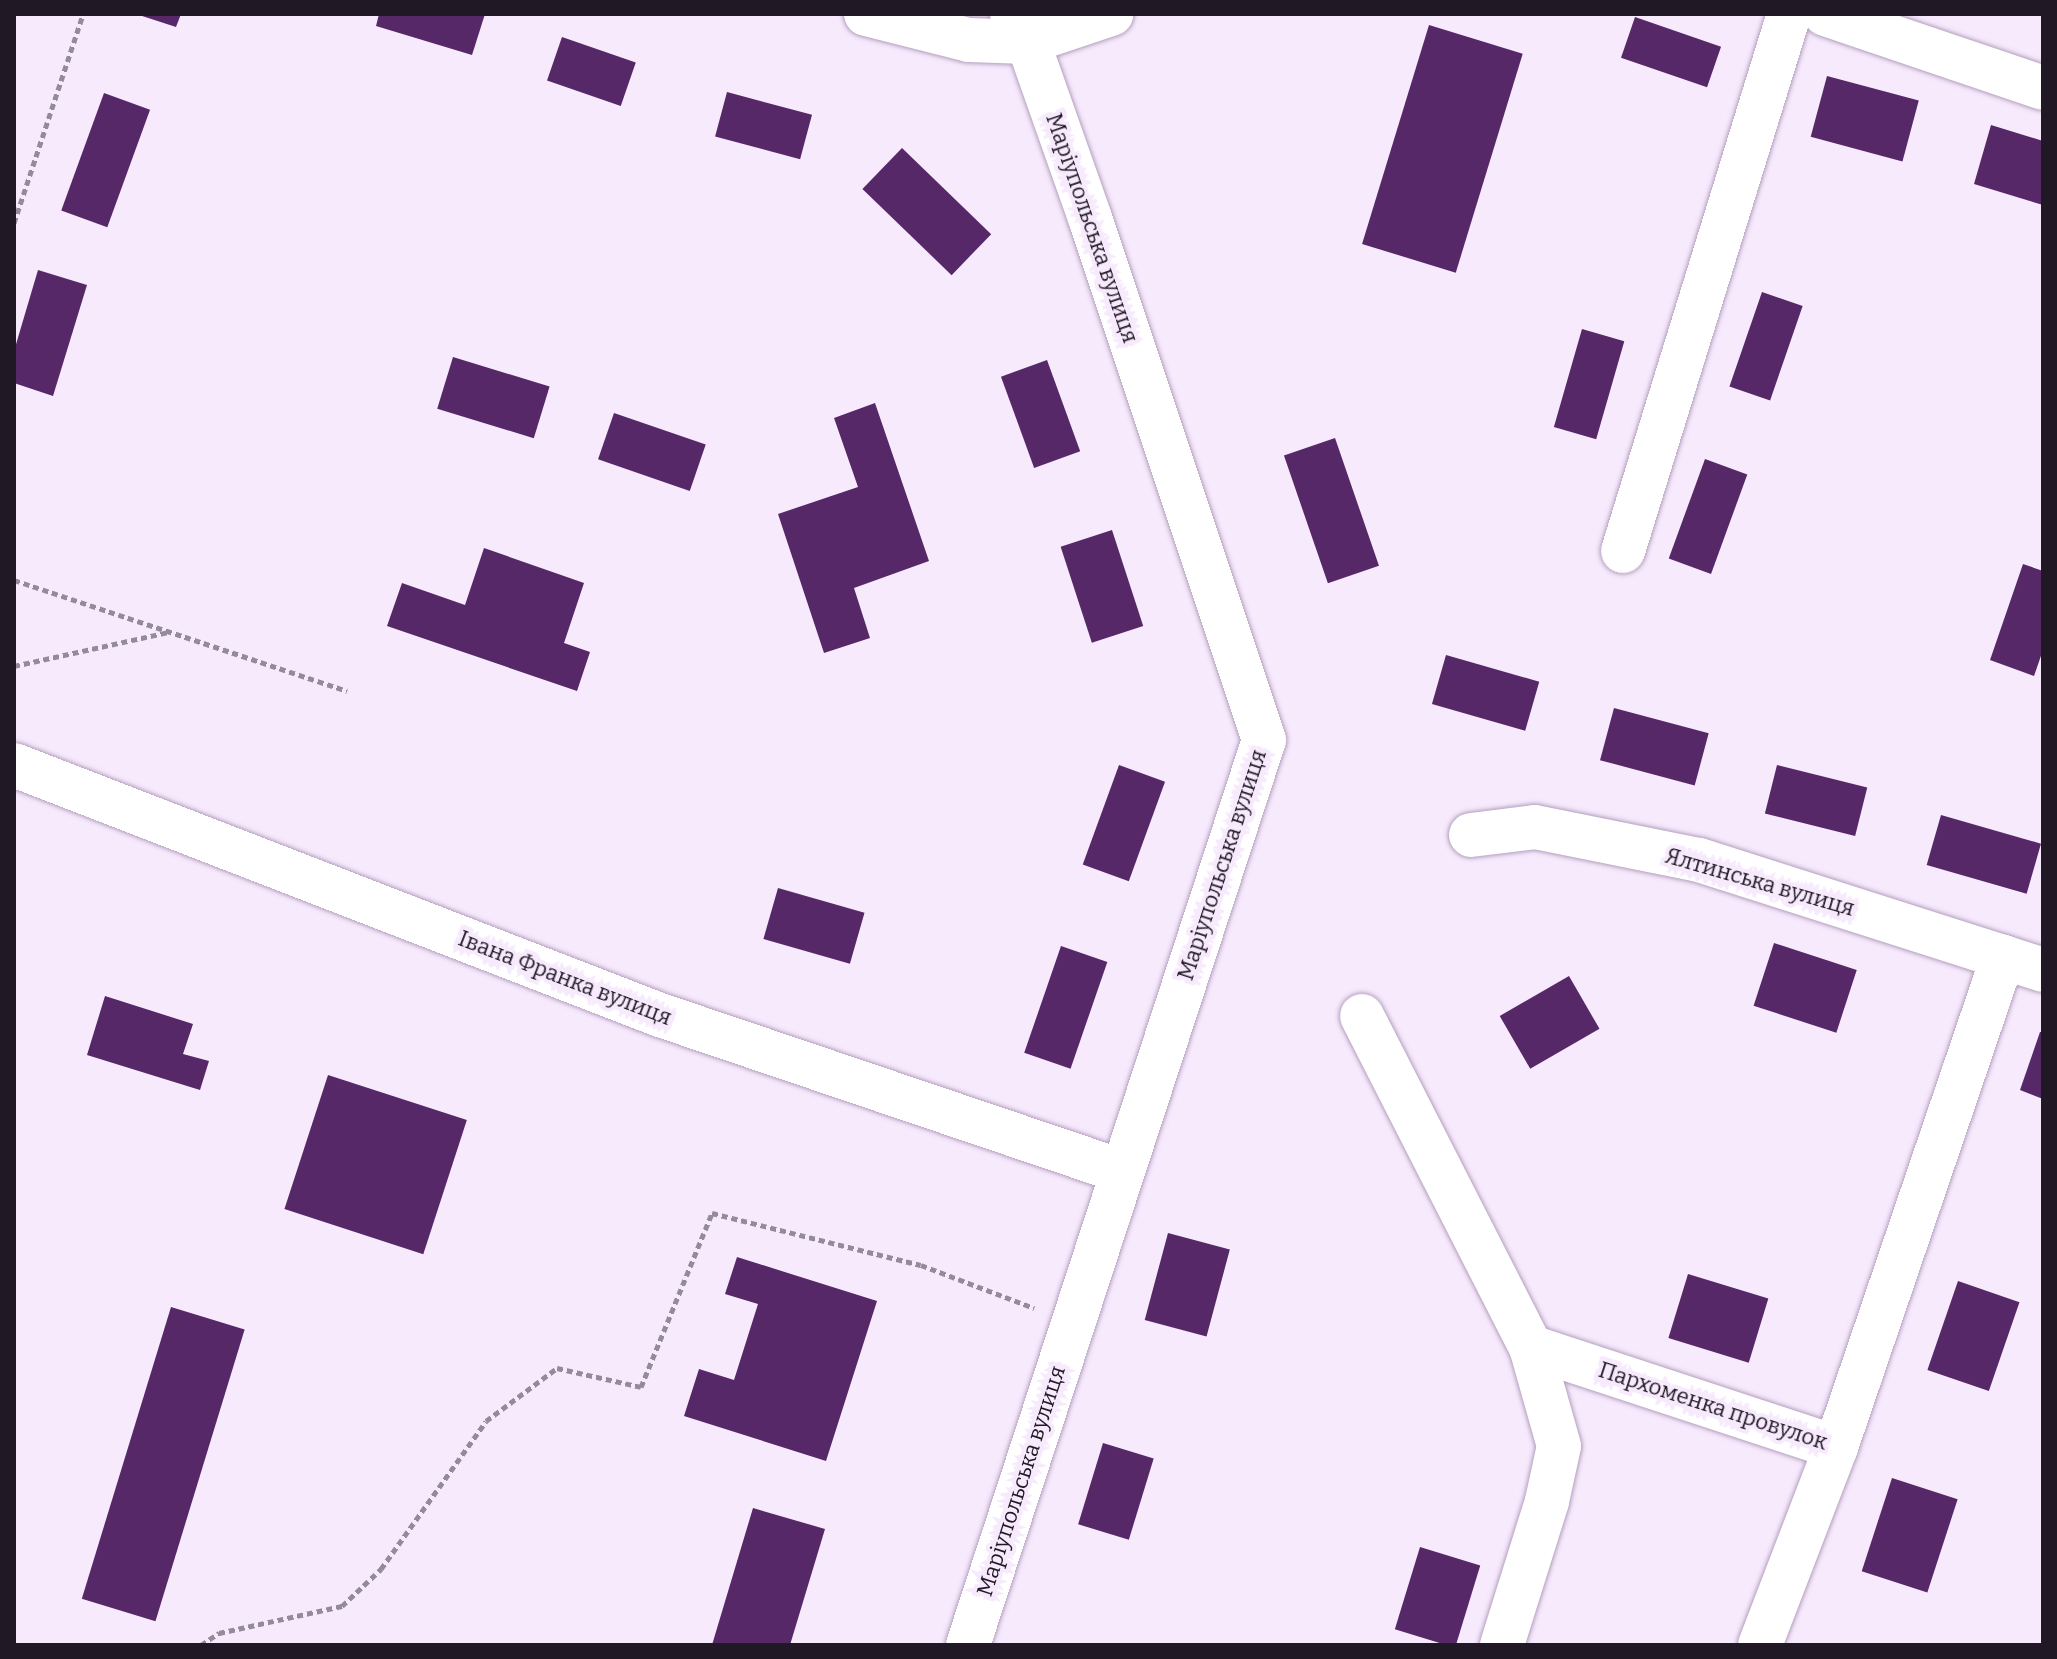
<!DOCTYPE html>
<html>
<head>
<meta charset="utf-8">
<style>
	body { margin:0 }
	#map { position:relative; width:2057px; height:1659px; overflow:hidden; background:#f7eafd; font-family:Bitter,serif }
	div>[style] { position:absolute }
	.building>* { inset:0; background:#562868; transform-origin:0 0 }
	.path>* { height:5px; margin-top:-2.5px; transform-origin:0; background:repeating-linear-gradient(90deg,#958a9a 0 6px,transparent 0 10px) }
	.roads { filter:drop-shadow(0 0 2px #b49fbe) drop-shadow(0 0 2px #b49fbe) }
	.minor>* { height:44px; margin:-22px; padding:0 22px; transform-origin:22px; border-radius:22px; background:#fff }
	span { translate:-50% -50%; white-space:nowrap; text-align:center; line-height:1.15; -webkit-text-stroke:8px #f7eafd; paint-order:stroke }
	.street-label { font-size:22px; color:#201824 }
	.frame { position:absolute; inset:0; border:16px solid #201824; pointer-events:none }
</style>
</head>
<body>
<div id="map">
	<div class="building">
		<i style="clip-path:polygon(136px 14px,181px 14px,176px 27px)"></i>
		<i style="clip-path:polygon(379px 14px,485px 14px,472px 55px,376px 26px)"></i>
		<i style="left:1635px;top:17px;width:91px;height:43px;rotate:19deg"></i>
		<i style="left:1429px;top:25px;width:98px;height:229px;rotate:17deg"></i>
		<i style="left:562px;top:37px;width:78px;height:46px;rotate:19deg"></i>
		<i style="left:1827px;top:76px;width:95px;height:63px;rotate:15deg"></i>
		<i style="left:727px;top:92px;width:88px;height:46px;rotate:15deg"></i>
		<i style="left:104px;top:93px;width:49px;height:125px;rotate:20deg"></i>
		<i style="clip-path:polygon(1991px 125px,2043px 141px,2043px 205px,1974px 184px)"></i>
		<i style="left:902px;top:148px;width:124px;height:57px;rotate:44deg"></i>
		<i style="clip-path:polygon(38px 270px,87px 285px,53px 396px,14px 383px,14px 351px)"></i>
		<i style="left:1762px;top:292px;width:43px;height:100px;rotate:19deg"></i>
		<i style="left:1582px;top:329px;width:44px;height:102px;rotate:16deg"></i>
		<i style="left:453px;top:357px;width:101px;height:54px;rotate:17deg"></i>
		<i style="left:1047px;top:360px;width:97px;height:49px;rotate:70deg"></i>
		<i style="clip-path:polygon(875px 403px,929px 561px,854px 588px,870px 638px,824px 653px,778px 514px,858px 487px,834px 418px)"></i>
		<i style="left:614px;top:413px;width:97px;height:49px;rotate:19deg"></i>
		<i style="left:1335px;top:438px;width:135px;height:54px;rotate:71deg"></i>
		<i style="left:1705px;top:459px;width:45px;height:106px;rotate:20deg"></i>
		<i style="left:1112px;top:530px;width:101px;height:54px;rotate:72deg"></i>
		<i style="clip-path:polygon(484px 548px,584px 583px,564px 643px,590px 652px,577px 691px,387px 626px,402px 583px,465px 605px)"></i>
		<i style="clip-path:polygon(2023px 564px,2043px 571px,2043px 650px,2034px 676px,1990px 660px)"></i>
		<i style="left:1446px;top:655px;width:97px;height:51px;rotate:16deg"></i>
		<i style="left:1614px;top:708px;width:98px;height:54px;rotate:15deg"></i>
		<i style="left:1119px;top:765px;width:49px;height:106px;rotate:20deg"></i>
		<i style="left:1777px;top:765px;width:93px;height:50px;rotate:14deg"></i>
		<i style="left:1941px;top:815px;width:104px;height:52px;rotate:16deg"></i>
		<i style="left:778px;top:888px;width:90px;height:53px;rotate:16deg"></i>
		<i style="left:1774px;top:943px;width:87px;height:66px;rotate:18deg"></i>
		<i style="left:1061px;top:946px;width:49px;height:113px;rotate:19deg"></i>
		<i style="left:1569px;top:976px;width:61px;height:80px;rotate:60deg"></i>
		<i style="clip-path:polygon(105px 996px,193px 1024px,183px 1054px,209px 1061px,200px 1090px,87px 1055px)"></i>
		<i style="clip-path:polygon(2040px 1032px,2043px 1032px,2043px 1099px,2020px 1090px)"></i>
		<i style="left:328px;top:1075px;width:146px;height:141px;rotate:18deg"></i>
		<i style="left:1168px;top:1233px;width:64px;height:90px;rotate:15deg"></i>
		<i style="clip-path:polygon(737px 1257px,877px 1301px,826px 1461px,684px 1416px,699px 1369px,734px 1380px,758px 1304px,725px 1294px)"></i>
		<i style="left:1688px;top:1274px;width:84px;height:67px;rotate:17deg"></i>
		<i style="left:1958px;top:1281px;width:65px;height:94px;rotate:19deg"></i>
		<i style="left:171px;top:1307px;width:77px;height:305px;rotate:17deg"></i>
		<i style="left:1103px;top:1443px;width:53px;height:85px;rotate:17deg"></i>
		<i style="left:1892px;top:1478px;width:69px;height:98px;rotate:18deg"></i>
		<i style="clip-path:polygon(753px 1508px,825px 1529px,790px 1645px,712px 1645px)"></i>
		<i style="left:1420px;top:1547px;width:63px;height:86px;rotate:17deg"></i>
	</div>
	<div class="path">
		<i style="left:14px;top:223px;width:220px;rotate:-71.7deg"></i>
		<i style="left:14px;top:580px;width:351px;rotate:18.4deg"></i>
		<i style="left:14px;top:666px;width:159px;rotate:-12.4deg"></i>
		<i style="left:201px;top:1645px;width:22px;rotate:-34deg"></i>
		<i style="left:219px;top:1633px;width:126px;rotate:-12.4deg"></i>
		<i style="left:342px;top:1606px;width:54px;rotate:-43.5deg"></i>
		<i style="left:381px;top:1569px;width:181px;rotate:-54.6deg"></i>
		<i style="left:486px;top:1421px;width:89px;rotate:-36.7deg"></i>
		<i style="left:557px;top:1368px;width:86px;rotate:12.7deg"></i>
		<i style="left:641px;top:1387px;width:188px;rotate:-67.8deg"></i>
		<i style="left:712px;top:1213px;width:215px;rotate:14deg"></i>
		<i style="left:921px;top:1265px;width:121px;rotate:20.8deg"></i>
	</div>
	<div class="roads">
		<div class="minor">
			<i style="left:866px;top:14px;width:106px;rotate:14.2deg"></i>
			<i style="left:969px;top:40px;width:58px;rotate:2deg"></i>
			<i style="left:1027px;top:42px;width:89px;rotate:-18.4deg"></i>
			<i style="left:1825px;top:14px;width:230px;rotate:18.7deg"></i>
			<i style="left:1623px;top:551px;width:562px;rotate:-72.82deg"></i>
			<i style="left:14px;top:765px;width:693px;rotate:21.16deg"></i>
			<i style="left:660px;top:1015px;width:488px;rotate:18.7deg"></i>
			<i style="left:1471px;top:835px;width:64px;rotate:-7.1deg"></i>
			<i style="left:1535px;top:827px;width:167px;rotate:11.4deg"></i>
			<i style="left:1699px;top:860px;width:361px;rotate:17.7deg"></i>
			<i style="left:1362px;top:1016px;width:372px;rotate:63deg"></i>
			<i style="left:968px;top:1645px;width:952px;rotate:-71.89deg"></i>
			<i style="left:1264px;top:740px;width:550px;rotate:-108.43deg"></i>
			<i style="left:1090px;top:218px;width:175px;rotate:-109.4deg"></i>
			<i style="left:1032px;top:53px;width:44px;rotate:-117.1deg"></i>
			<i style="left:1502px;top:1645px;width:151px;rotate:-72.6deg"></i>
			<i style="left:1547px;top:1501px;width:56px;rotate:-77.7deg"></i>
			<i style="left:1559px;top:1446px;width:103px;rotate:-105.8deg"></i>
			<i style="left:1531px;top:1347px;width:321px;rotate:18.2deg"></i>
			<i style="left:1836px;top:1447px;width:518px;rotate:-71.18deg"></i>
			<i style="left:1760px;top:1645px;width:212px;rotate:-69deg"></i>
		</div>
	</div>
	<div class="street-label">
		<span style="left:1092px;top:228px;rotate:71deg">Маріупольська вулиця</span>
		<span style="left:1222px;top:865px;rotate:-72deg">Маріупольська вулиця</span>
		<span style="left:1760px;top:882px;rotate:16deg">Ялтинська вулиця</span>
		<span style="left:565px;top:978px;rotate:21deg">Івана Франка вулиця</span>
		<span style="left:1713px;top:1406px;rotate:18deg">Пархоменка провулок</span>
		<span style="left:1021px;top:1481px;rotate:-72deg">Маріупольська вулиця</span>
	</div>
	<div class="frame"></div>
</div>
</body>
</html>
